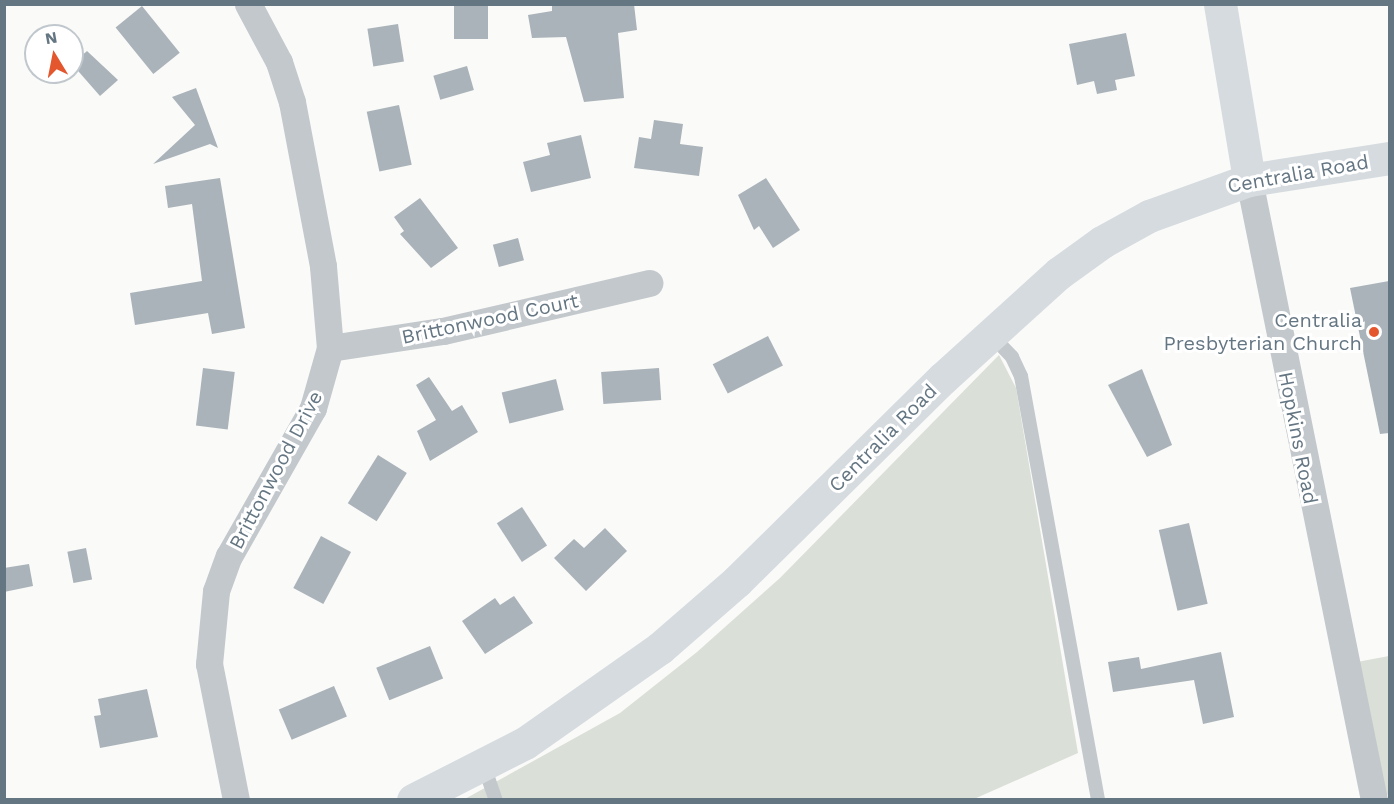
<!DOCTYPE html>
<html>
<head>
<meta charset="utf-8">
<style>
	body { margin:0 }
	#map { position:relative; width:1394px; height:804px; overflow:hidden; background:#fafaf8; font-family:"Work Sans",sans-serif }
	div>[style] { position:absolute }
	.green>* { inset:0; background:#dadfd7 }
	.building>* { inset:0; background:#aab3b9; transform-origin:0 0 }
	.service>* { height:14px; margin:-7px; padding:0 7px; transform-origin:7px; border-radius:7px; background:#c3c8cc }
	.minor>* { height:27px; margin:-13.5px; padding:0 13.5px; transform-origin:13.5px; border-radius:13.5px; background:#c3c8cc }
	.secondary>* { height:33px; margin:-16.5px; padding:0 16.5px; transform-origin:16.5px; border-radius:16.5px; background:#d6dbdf }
	.dots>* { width:16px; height:16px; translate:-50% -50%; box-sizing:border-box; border:3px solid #fff; border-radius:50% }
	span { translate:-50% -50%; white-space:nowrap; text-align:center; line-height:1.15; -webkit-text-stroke:6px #fff; paint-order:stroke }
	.street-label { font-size:20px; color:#657683 }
	.poi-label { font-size:20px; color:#657683 }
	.right { translate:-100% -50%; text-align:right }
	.frame { position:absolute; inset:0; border:6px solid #657683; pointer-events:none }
	.north { position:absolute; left:24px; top:24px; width:60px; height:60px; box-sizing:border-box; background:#fff; border:2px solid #c1c8cd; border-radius:50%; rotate:350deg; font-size:16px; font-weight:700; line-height:24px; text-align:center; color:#657683 }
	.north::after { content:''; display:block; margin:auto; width:21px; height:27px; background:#e4572e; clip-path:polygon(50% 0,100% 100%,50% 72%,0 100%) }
</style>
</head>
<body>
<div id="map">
	<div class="green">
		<i style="clip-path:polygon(999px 355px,1016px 388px,1078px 753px,974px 799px,463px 800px,620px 713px,697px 652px,780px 578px)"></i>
		<i style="clip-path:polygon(1389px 656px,1389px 795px,1384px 794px,1357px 662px)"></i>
	</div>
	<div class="building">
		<i style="left:454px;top:4px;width:34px;height:35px"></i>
		<i style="clip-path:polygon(552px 4px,634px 4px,637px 30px,618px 33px,624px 98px,584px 102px,566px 37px,532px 38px,528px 15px,552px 11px)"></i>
		<i style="left:142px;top:6px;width:60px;height:34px;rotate:51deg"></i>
		<i style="left:398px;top:24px;width:38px;height:31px;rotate:81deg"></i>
		<i style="clip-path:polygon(1126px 33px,1135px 76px,1115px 80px,1117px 90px,1097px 94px,1094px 81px,1077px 85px,1069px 44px)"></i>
		<i style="clip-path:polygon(87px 51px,118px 80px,100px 96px,72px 64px)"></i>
		<i style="left:467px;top:66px;width:25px;height:35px;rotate:74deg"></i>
		<i style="clip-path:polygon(196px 88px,218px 148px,210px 144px,153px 164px,195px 125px,172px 97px)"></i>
		<i style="left:399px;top:105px;width:61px;height:33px;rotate:78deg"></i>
		<i style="clip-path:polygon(654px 120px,683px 124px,680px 144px,703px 147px,699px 176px,634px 168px,639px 137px,651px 139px)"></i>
		<i style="clip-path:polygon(581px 135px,591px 178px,531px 192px,523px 162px,550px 155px,547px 143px)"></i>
		<i style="clip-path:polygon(220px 178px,245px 328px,212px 334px,208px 313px,135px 325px,130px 293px,202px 281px,192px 204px,168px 208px,165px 186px)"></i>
		<i style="clip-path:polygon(766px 178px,800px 230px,773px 248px,759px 226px,754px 230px,738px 195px)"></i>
		<i style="clip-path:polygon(420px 198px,458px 248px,431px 268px,400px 234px,404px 231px,394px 217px)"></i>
		<i style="left:518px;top:238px;width:23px;height:26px;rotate:75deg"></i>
		<i style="clip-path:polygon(1389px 281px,1389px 433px,1380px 434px,1350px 288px)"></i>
		<i style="left:768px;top:336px;width:33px;height:62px;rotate:63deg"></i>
		<i style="left:203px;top:368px;width:32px;height:58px;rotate:7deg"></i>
		<i style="left:659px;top:368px;width:32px;height:58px;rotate:86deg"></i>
		<i style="clip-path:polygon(1142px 369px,1172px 445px,1147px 457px,1108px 385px)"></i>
		<i style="clip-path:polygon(429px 377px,452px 411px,462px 405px,478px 432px,430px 461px,417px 431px,436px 420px,416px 385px)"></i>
		<i style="left:556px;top:379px;width:32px;height:56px;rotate:76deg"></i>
		<i style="left:378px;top:455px;width:34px;height:57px;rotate:32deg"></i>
		<i style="left:522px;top:507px;width:46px;height:30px;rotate:57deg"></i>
		<i style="left:1189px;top:523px;width:83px;height:31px;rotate:77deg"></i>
		<i style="clip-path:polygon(605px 528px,627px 551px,586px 591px,554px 558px,574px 539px,584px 548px)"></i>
		<i style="left:321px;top:536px;width:34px;height:59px;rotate:28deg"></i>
		<i style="left:86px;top:548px;width:32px;height:19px;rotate:79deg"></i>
		<i style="clip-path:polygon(29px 564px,33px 586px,4px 592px,4px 568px)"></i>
		<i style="clip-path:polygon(514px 596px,533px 623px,485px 654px,462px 621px,495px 598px,500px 605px)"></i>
		<i style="left:430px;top:646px;width:35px;height:58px;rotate:68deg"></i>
		<i style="clip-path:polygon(1221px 652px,1234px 717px,1203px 724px,1194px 680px,1113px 692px,1108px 662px,1139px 657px,1141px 669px)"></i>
		<i style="left:334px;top:686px;width:33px;height:60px;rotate:67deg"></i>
		<i style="clip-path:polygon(147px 689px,158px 737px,100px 748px,94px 716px,101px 715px,98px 699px)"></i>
	</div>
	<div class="service">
		<i style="left:991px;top:335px;width:30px;rotate:46deg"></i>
		<i style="left:1012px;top:357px;width:21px;rotate:65deg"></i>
		<i style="left:1021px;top:376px;width:431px;rotate:79.7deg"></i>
		<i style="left:484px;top:766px;width:36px;rotate:71deg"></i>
	</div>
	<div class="minor">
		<i style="left:1249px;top:180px;width:632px;rotate:78.6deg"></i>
		<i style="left:330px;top:348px;width:114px;rotate:-8.6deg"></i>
		<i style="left:443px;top:331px;width:212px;rotate:-13.1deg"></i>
		<i style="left:236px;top:800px;width:139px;rotate:-101.2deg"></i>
		<i style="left:209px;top:664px;width:73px;rotate:-84.5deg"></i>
		<i style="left:216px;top:591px;width:37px;rotate:-70deg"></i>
		<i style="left:229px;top:556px;width:170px;rotate:-60.4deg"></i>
		<i style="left:313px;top:408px;width:62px;rotate:-74.2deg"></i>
		<i style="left:330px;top:348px;width:82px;rotate:-94.9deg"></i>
		<i style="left:323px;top:266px;width:167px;rotate:-100.7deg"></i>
		<i style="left:292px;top:102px;width:42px;rotate:-108deg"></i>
		<i style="left:279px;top:62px;width:66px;rotate:-118.1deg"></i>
	</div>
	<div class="secondary">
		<i style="left:1220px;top:4px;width:178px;rotate:80.6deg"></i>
		<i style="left:413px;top:800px;width:126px;rotate:-27deg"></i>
		<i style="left:525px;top:743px;width:165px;rotate:-35.1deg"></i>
		<i style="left:660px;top:648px;width:102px;rotate:-41deg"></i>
		<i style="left:737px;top:581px;width:289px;rotate:-44.6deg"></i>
		<i style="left:943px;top:378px;width:156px;rotate:-42.2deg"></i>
		<i style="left:1059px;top:273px;width:53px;rotate:-35.8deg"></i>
		<i style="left:1102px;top:242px;width:54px;rotate:-29deg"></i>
		<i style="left:1149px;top:216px;width:106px;rotate:-19.8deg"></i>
		<i style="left:1249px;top:180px;width:143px;rotate:-8.9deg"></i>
	</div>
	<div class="dots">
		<i style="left:1374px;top:332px;background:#e4572e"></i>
	</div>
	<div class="street-label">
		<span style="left:1298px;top:174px;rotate:-10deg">Centralia Road</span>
		<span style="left:490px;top:319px;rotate:-12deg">Brittonwood Court</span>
		<span style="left:883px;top:438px;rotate:-45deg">Centralia Road</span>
		<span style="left:1298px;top:438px;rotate:79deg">Hopkins Road</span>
		<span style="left:276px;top:470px;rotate:-62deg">Brittonwood Drive</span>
	</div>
	<div class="poi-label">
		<span class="right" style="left:1362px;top:332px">Centralia<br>Presbyterian Church</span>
	</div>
	<div class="frame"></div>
	<div class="north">N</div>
</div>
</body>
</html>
